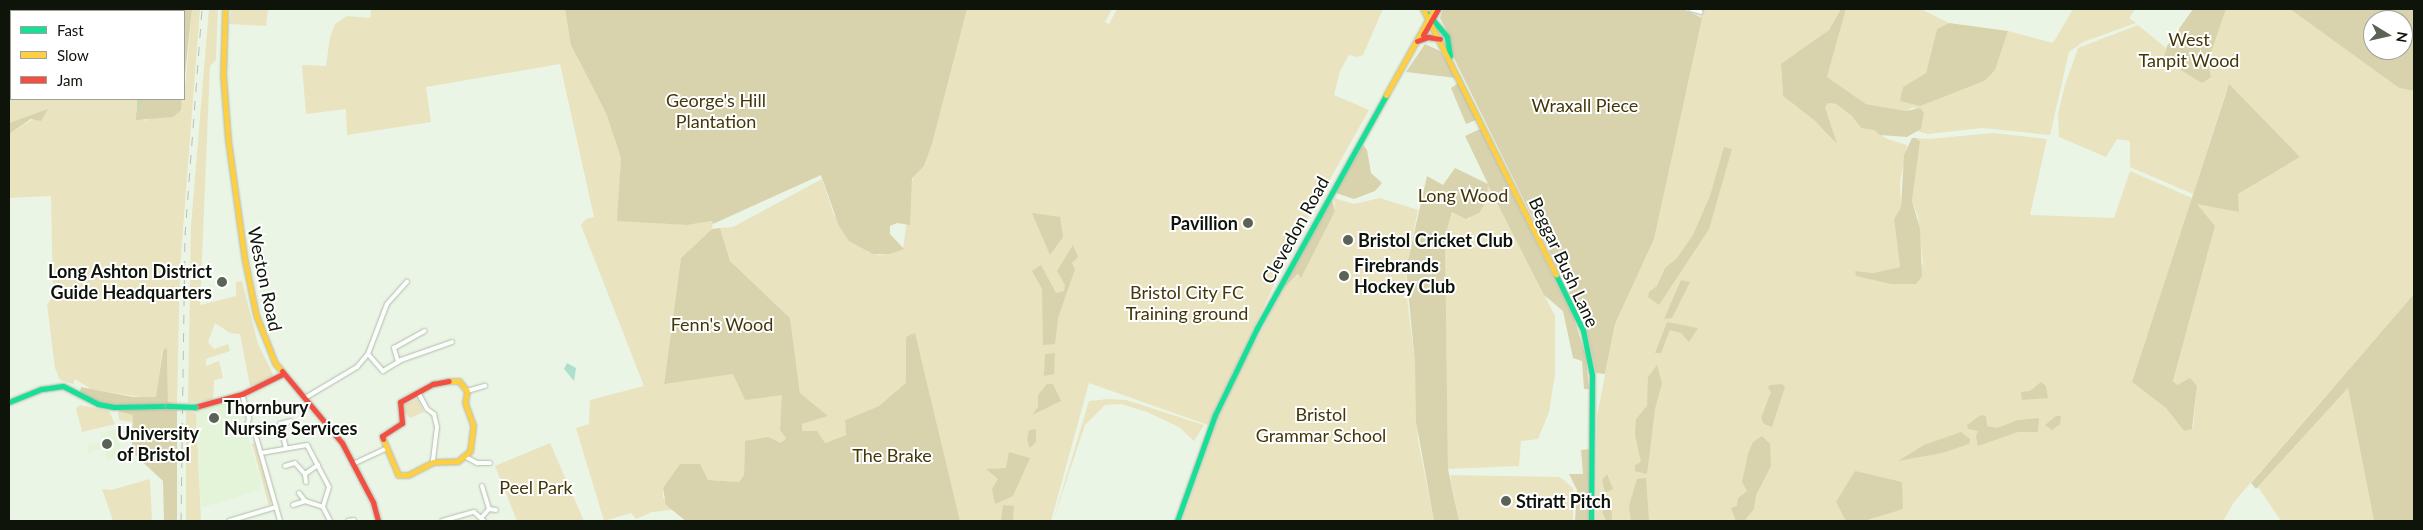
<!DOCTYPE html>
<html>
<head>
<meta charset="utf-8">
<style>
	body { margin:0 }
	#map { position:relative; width:2423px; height:530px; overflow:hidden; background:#ebf5e5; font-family:Lato,sans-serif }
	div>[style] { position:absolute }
	.built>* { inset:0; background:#e4f4d9 }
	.green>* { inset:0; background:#e9e3c0 }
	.forest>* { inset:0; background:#d8d2ad }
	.water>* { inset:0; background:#acdfcc }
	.stream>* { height:1px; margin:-0.5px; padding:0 0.5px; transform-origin:0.5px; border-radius:0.5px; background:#acdfcc }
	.roads { filter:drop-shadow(0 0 1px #b2baad) drop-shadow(0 0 1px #b2baad) }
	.street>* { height:4px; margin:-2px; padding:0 2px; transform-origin:2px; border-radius:2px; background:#fcfefb }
	.fast>* { height:5px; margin:-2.5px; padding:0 2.5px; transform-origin:2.5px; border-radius:2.5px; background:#16e098 }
	.slow>* { height:5px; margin:-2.5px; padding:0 2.5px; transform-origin:2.5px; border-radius:2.5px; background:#ffcf43 }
	.jam>* { height:5px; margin:-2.5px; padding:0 2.5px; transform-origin:2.5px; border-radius:2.5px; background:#f24e42 }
	.rail>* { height:1px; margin-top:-0.5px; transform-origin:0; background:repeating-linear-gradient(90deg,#bbbdba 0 9px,transparent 0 18px) }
	.bridges { filter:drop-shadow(0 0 1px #b2baad) drop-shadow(0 0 1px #b2baad) }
	.fast-bridge>* { height:5px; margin:-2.5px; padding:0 2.5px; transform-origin:2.5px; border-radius:2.5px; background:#16e098 }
	.dots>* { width:14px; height:14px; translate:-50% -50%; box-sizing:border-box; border:2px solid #fff; border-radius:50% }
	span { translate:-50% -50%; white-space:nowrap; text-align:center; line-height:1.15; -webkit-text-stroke:4px #fff; paint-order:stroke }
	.park-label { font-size:18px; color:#433608 }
	.poi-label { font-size:18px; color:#0e140a; font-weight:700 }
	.right { translate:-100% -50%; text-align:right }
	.left { translate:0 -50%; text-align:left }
	.street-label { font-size:18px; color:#0e140a }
	.frame { position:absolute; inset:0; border:10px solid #0e140a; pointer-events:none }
	.legend { position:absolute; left:10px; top:10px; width:175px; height:90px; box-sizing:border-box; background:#fff; border:1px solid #9fa19d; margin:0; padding:6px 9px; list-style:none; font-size:15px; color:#0e140a }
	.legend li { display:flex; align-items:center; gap:10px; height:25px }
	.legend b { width:25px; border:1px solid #9fa19d }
	.north { position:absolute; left:2363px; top:10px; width:50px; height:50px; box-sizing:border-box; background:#fff; border:1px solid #9fa19d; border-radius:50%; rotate:99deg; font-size:14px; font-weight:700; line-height:20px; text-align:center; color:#0e140a }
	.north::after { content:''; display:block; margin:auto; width:18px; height:22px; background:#5b6357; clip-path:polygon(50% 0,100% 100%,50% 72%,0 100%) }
</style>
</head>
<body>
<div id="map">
	<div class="built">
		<i style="clip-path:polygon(234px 400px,245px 418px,238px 421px,243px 438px,248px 436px,262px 485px,258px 486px,260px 490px,201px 508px,196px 410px)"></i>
		<i style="clip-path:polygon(116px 429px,123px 456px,107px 460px,104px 448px,88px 453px,86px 446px,102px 442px,100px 433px)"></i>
	</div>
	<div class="green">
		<i style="clip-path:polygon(9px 9px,146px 9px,11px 11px,11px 99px,137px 99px,136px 111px,144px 121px,154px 117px,173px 117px,184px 99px,192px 9px,200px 9px,180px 268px,177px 404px,168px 404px,167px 349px,162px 350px,157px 397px,152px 399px,91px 389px,75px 379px,73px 384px,60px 380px,55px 368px,47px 305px,53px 296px,51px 196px,9px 198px,9px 134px,48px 110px,9px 123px)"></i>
		<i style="clip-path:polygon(209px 9px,218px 9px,216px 60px,210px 66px,200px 305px,236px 296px,236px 282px,242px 281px,258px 344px,273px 374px,271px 379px,250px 386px,240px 334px,230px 333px,215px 323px,208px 342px,214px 349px,228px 344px,230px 351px,206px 359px,206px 366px,219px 361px,223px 378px,214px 380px,213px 400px,188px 403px,191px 226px)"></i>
		<i style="clip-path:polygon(231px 9px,268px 9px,266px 26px,229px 24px)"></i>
		<i style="clip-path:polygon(371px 9px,565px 9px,579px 61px,606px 112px,621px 158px,618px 220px,687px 225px,713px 221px,712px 229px,681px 258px,664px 383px,733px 374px,783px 395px,780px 430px,786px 438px,781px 443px,745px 441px,744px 475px,739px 482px,708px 480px,680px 464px,663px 488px,663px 497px,672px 510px,652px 512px,636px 519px,631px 513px,604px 521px,576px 428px,589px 424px,590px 400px,644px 386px,581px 225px,586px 219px,594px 217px,560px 64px,426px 87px,431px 122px,347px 135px,346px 109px,306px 114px,302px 65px,326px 66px,330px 37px,335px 24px,347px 16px,370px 18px)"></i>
		<i style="clip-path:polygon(967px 9px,1112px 9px,1105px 22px,1109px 24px,1117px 9px,1383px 9px,1363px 55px,1357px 57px,1349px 55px,1340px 71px,1334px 95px,1369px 110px,1292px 247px,1208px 425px,1089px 383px,1051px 521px,960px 521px,915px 334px,906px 337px,907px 383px,879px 406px,845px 420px,846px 435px,825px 443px,802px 431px,802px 424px,828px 416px,800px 393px,790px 318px,730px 261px,720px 228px,733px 227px,822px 179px,834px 215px,868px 252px,879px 255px,903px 249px,913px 176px,924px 166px,932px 144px)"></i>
		<i style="clip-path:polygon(1702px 9px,1841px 9px,1829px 30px,1781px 65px,1783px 96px,1814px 120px,1836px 143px,1825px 107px,1828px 103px,1836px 104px,1852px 116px,1861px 128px,1874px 130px,1887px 139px,1907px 145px,1900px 183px,1901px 207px,1894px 219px,1900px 267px,1873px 273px,1855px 271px,1857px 276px,1900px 283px,1923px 264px,1918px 217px,1912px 201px,1920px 143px,1916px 138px,1930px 139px,1993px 133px,2047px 139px,2030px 215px,2114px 218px,2130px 171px,2192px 198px,2132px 382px,2166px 408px,2184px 431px,2193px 428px,2197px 386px,2177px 386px,2173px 381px,2215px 226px,2196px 203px,2239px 212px,2238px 194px,2300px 157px,2227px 89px,2193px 194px,2130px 167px,2130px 141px,2117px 139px,2106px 157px,2059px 137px,2058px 114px,2065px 85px,2078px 48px,2138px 25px,2166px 48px,2163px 59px,2211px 77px,2208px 63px,2226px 9px,2290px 9px,2399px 88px,2414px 91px,2414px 294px,2234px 502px,2223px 521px,1596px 521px,1597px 416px,1615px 324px,1654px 239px)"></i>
		<i style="clip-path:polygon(1846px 9px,1921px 9px,1949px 23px,1937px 29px,1926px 73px,1903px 87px,1901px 101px,1995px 69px,2008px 31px,2053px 43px,2073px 9px,2135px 9px,2129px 18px,2136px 23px,2083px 42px,2069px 52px,2050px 135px,1982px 128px,1928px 134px,1917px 131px,1921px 129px,1924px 114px,1913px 107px,1906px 111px,1866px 104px,1827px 77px)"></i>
		<i style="clip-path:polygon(1488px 184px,1555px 316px,1555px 374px,1549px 412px,1538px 439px,1521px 441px,1519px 466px,1448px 469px,1445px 237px,1452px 212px,1469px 219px)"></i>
		<i style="clip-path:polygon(1334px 198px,1354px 204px,1380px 198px,1418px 210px,1406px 269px,1406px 290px,1415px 363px,1418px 440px,1434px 521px,1182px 521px,1219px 416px,1237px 377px,1283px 289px,1299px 274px,1301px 277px,1335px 211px)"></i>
		<i style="clip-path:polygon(2348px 388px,2374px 521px,2281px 521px,2258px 487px)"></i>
		<i style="clip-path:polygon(418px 399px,424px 412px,410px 418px,404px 412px,405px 404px)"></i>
		<i style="clip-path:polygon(1109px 399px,1126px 400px,1204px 425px,1194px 441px,1179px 427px,1147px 412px,1121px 404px,1105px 405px,1085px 425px,1053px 521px,1089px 401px)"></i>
		<i style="clip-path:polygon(80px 405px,109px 411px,115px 424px,82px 432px,76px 408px)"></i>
		<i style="clip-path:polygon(118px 411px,133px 414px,133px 422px,119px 420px)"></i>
		<i style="clip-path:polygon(186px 411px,196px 413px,201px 521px,186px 521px)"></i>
		<i style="clip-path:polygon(255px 443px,272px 502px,269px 506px,252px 444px)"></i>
		<i style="clip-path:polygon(550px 443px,584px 521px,517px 521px,495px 466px)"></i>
		<i style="clip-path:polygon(1450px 475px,1560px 477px,1573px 488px,1573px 521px,1459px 521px)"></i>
		<i style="clip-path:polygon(150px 479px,152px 521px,113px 521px,102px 489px,111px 490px)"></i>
	</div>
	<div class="forest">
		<i style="clip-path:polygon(146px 9px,192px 9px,184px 84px,184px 11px,146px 11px)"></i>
		<i style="clip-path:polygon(565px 9px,967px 9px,932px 144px,924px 166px,912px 178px,910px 225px,897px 223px,890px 226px,890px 234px,904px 249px,890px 254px,873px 254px,849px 241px,839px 226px,821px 175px,713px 224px,712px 221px,687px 225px,617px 221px,621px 158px,606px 113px,571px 45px)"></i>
		<i style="clip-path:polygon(1443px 9px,1683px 9px,1702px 18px,1654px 239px,1615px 324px,1605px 374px,1596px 373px,1586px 326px,1454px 58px,1450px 37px,1440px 18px)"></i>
		<i style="clip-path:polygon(1841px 9px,1846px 9px,1827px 77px,1866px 104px,1906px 111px,1920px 108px,1924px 113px,1921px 129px,1907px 137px,1880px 135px,1874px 130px,1861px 128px,1852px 116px,1836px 104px,1828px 103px,1825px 107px,1837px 144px,1814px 120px,1783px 96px,1781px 64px,1829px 30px)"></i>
		<i style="clip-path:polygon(2193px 9px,2226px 9px,2208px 62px,2211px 77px,2202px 83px,2163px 59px,2167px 46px)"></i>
		<i style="clip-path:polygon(evenodd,2290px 9px,2414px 9px,2414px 91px,2399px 88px,2290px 9px,2373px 20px,2403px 20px,2403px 50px,2373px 50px,2373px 20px)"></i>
		<i style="clip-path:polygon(1949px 23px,2008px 31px,1995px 70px,1984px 81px,1920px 106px,1900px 101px,1903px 87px,1926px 73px,1937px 29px)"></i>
		<i style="clip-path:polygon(1425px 44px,1440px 51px,1456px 78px,1406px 72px)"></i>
		<i style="clip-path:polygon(1458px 83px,1476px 120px,1466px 124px,1451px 88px)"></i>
		<i style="clip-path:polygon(2229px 84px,2300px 157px,2238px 194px,2239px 212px,2197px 204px,2215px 226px,2173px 381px,2177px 385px,2190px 378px,2197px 386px,2192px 429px,2184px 431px,2166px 408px,2132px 382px)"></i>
		<i style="clip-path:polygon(137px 99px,182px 99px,181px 110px,173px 117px,136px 120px)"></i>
		<i style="clip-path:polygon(48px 109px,41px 121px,31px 119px,9px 134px,9px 123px)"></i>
		<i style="clip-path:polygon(1480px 129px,1574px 318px,1586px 357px,1589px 389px,1584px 389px,1582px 361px,1573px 358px,1563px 311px,1544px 295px,1488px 185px,1486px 202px,1479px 213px,1466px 219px,1452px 212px,1445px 237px,1448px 469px,1459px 521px,1434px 521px,1416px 421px,1415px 363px,1406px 269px,1427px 176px,1443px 185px,1455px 168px,1488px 184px,1465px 136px)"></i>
		<i style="clip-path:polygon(1912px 138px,1916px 138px,1920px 142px,1912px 201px,1920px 229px,1922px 276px,1916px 284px,1891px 284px,1856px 276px,1855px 271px,1873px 273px,1900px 267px,1894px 219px,1901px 207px,1904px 155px)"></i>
		<i style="clip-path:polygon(1363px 145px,1367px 150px,1371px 173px,1382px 183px,1375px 191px,1354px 199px,1336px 193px)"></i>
		<i style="clip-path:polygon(1724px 147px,1732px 149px,1709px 229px,1659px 305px,1648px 297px,1649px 292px,1657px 286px,1665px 268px,1677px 258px,1693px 235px,1710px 196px)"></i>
		<i style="clip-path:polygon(1332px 200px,1335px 211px,1301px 278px,1298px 274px,1283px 289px)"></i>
		<i style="clip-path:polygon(1032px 213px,1060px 217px,1063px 237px,1050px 255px)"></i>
		<i style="clip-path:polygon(720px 228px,730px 261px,790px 318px,800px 393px,828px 416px,802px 424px,802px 431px,817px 431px,825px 443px,846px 435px,845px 420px,879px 406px,906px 383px,906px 337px,915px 333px,960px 521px,686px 521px,666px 505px,663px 488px,680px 464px,700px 464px,708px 480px,739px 482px,744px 475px,745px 441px,768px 437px,781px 443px,786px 438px,780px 430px,782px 395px,745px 400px,733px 374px,664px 384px,681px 258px,712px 229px)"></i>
		<i style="clip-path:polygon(1073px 245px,1078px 257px,1072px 263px,1075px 269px,1058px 318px,1055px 344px,1043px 345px,1042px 289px,1032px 271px,1041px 265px,1056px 293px,1064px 291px,1065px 285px,1057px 271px)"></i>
		<i style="clip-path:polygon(1681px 280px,1690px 282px,1672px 318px,1664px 319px)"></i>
		<i style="clip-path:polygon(2414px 294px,2414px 521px,2374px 521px,2348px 388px,2256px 489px,2251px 483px)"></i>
		<i style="clip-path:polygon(1667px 322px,1698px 328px,1689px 342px,1681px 333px,1670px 330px,1661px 353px,1655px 353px)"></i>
		<i style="clip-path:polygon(167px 348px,168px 404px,114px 406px,99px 402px,80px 392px,81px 387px,133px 397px,156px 397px,163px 350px)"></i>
		<i style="clip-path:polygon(1055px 353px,1054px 374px,1044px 376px,1045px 354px)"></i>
		<i style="clip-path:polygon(1657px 365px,1662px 383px,1655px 409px,1647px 474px,1635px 471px,1635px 465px,1641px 462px,1635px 435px,1636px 419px,1647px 406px,1648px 377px)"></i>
		<i style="clip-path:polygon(2041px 382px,2046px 386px,2048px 398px,2022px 400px,2021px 392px,2030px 391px)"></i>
		<i style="clip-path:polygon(1047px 384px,1053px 384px,1061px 401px,1032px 415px,1038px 407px,1038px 395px)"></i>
		<i style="clip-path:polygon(1782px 384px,1785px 387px,1772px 427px,1764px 424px,1761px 418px,1771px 392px,1768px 388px,1770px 385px)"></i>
		<i style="clip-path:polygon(121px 410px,177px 410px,177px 521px,164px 521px,163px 481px,135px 455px,132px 446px,133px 415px,118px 411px)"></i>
		<i style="clip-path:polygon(1981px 415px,1986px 416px,1987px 426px,1997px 428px,2018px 420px,2039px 418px,2038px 432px,2018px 432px,1978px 446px,1976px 436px,1978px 431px,1968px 429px,1967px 425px)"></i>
		<i style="clip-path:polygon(2056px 416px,2061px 416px,2060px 424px,2052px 430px,2045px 425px)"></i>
		<i style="clip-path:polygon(1036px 429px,1036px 442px,1030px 448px,1027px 440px,1029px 430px)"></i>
		<i style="clip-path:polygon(1961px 432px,1970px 439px,1969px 444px,1942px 453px,1898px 461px,1924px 445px)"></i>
		<i style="clip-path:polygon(1762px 436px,1770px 444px,1771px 466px,1756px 495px,1754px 509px,1744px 521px,1736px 521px,1731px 508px,1737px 506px,1738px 498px,1747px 491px,1742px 482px,1748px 454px,1753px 442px)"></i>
		<i style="clip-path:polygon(1590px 449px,1590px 521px,1575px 521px,1577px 490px,1569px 474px,1583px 474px,1581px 450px)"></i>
		<i style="clip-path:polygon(1009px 452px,1030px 458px,1013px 496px,995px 504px,992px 489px,998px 479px,986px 469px,1006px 468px)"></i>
		<i style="clip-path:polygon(1855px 471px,1902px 482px,1903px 509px,1864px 521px,1846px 521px,1836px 502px)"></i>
		<i style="clip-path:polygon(1607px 474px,1613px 489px,1605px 493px,1602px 480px)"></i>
		<i style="clip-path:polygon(1646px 478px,1649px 521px,1631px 521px,1629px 506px,1637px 479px)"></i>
		<i style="clip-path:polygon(1003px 505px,1014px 506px,1013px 521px,1001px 521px)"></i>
		<i style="clip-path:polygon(1611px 505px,1612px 520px,1606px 521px,1602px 511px)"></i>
	</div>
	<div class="water">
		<i style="clip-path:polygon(567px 363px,576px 368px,574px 381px,564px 369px)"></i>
	</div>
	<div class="stream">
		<i style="left:149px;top:11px;width:2px;rotate:-90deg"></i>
		<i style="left:138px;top:109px;width:10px;rotate:-79deg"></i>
	</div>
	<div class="roads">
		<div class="street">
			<i style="left:1691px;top:9px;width:10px;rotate:17deg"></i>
			<i style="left:368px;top:354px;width:23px;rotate:49deg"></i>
			<i style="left:383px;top:371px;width:21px;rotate:-31deg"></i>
			<i style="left:401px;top:360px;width:54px;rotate:-19.4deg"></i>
			<i style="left:398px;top:362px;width:15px;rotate:-106deg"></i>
			<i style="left:394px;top:348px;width:35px;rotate:-29deg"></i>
			<i style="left:467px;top:391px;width:19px;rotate:-16deg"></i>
			<i style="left:242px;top:394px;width:25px;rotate:74deg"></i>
			<i style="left:249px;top:418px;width:9px;rotate:103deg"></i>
			<i style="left:247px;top:427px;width:10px;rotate:37deg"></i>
			<i style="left:255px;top:433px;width:91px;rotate:74.1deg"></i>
			<i style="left:419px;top:394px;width:17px;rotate:62deg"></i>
			<i style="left:427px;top:409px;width:9px;rotate:36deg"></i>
			<i style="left:434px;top:414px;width:13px;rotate:77deg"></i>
			<i style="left:437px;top:427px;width:35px;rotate:97deg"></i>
			<i style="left:305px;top:398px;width:61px;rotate:-30.8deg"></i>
			<i style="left:357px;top:367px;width:17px;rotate:-50deg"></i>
			<i style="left:368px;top:354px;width:53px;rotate:-69.2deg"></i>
			<i style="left:387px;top:304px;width:30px;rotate:-48deg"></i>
			<i style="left:274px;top:433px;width:8px;rotate:-23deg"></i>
			<i style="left:286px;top:448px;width:25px;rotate:-104deg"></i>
			<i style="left:280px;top:424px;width:11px;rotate:-15deg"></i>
			<i style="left:261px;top:453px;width:47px;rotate:-9.9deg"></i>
			<i style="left:307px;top:445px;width:47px;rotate:62.4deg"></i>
			<i style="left:329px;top:487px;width:21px;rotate:107deg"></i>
			<i style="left:323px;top:507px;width:16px;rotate:63deg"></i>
			<i style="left:466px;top:457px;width:13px;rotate:29deg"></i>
			<i style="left:477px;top:463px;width:13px"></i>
			<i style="left:353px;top:464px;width:35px;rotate:-25deg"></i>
			<i style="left:285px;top:466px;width:10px;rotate:-17deg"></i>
			<i style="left:295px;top:463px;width:15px;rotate:48deg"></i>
			<i style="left:305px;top:474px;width:16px;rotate:-35deg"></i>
			<i style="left:305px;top:474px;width:8px;rotate:83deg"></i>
			<i style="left:482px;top:486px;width:24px;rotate:73deg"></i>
			<i style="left:489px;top:509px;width:11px;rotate:131deg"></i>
			<i style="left:299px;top:493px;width:10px;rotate:53deg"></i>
			<i style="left:293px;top:505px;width:13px;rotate:-18deg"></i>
			<i style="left:305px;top:501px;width:19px;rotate:18deg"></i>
			<i style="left:489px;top:509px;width:7px;rotate:8deg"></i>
			<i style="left:229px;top:521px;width:49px;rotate:-16.6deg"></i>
			<i style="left:348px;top:521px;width:6px;rotate:-9deg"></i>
			<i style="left:442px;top:521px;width:33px;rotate:-16deg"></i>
			<i style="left:474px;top:512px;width:13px;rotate:42deg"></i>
		</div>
		<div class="fast">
			<i style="left:1428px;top:14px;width:30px;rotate:50deg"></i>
			<i style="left:1447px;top:37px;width:19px;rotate:81deg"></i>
			<i style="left:1556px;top:275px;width:61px;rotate:63.9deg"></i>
			<i style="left:1583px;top:330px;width:46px;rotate:78.7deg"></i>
			<i style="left:1592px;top:375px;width:146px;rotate:90.4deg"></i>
			<i style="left:9px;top:402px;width:35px;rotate:-22deg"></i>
			<i style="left:42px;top:389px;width:21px;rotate:-8deg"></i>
			<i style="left:63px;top:386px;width:39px;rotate:27deg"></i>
			<i style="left:98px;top:404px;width:16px;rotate:11deg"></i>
			<i style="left:114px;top:407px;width:54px;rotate:-1.1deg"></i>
			<i style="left:1177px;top:521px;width:113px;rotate:-70.3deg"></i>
			<i style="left:1215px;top:415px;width:97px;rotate:-64.2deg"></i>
			<i style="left:1257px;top:328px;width:266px;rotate:-61deg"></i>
		</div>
		<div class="slow">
			<i style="left:225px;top:9px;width:66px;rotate:91.7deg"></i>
			<i style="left:223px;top:75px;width:65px;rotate:85.6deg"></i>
			<i style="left:228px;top:140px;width:117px;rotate:82.1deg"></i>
			<i style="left:244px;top:256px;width:60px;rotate:78.5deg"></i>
			<i style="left:256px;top:315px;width:52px;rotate:68.4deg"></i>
			<i style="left:275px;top:363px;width:11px;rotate:49deg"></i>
			<i style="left:1423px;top:9px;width:297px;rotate:63.4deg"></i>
			<i style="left:1386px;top:95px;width:98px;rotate:-60.8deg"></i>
			<i style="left:383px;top:439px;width:39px;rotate:67deg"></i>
			<i style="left:398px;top:475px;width:10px"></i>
			<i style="left:408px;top:475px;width:28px;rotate:-27deg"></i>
			<i style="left:433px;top:462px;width:25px;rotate:-2deg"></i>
			<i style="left:458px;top:461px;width:16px;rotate:-40deg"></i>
			<i style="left:470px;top:451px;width:26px;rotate:-83deg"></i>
			<i style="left:473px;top:425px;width:23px;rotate:-110deg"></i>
			<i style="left:465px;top:403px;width:12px;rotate:-81deg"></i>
			<i style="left:467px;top:391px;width:13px;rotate:-129deg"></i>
			<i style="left:459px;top:381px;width:10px;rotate:180deg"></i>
		</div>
		<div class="jam">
			<i style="left:1423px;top:35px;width:30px;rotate:-60deg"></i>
			<i style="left:1417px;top:41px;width:12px;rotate:-20deg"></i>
			<i style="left:1428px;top:37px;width:12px;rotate:9deg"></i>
			<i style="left:282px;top:371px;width:94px;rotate:50.2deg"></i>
			<i style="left:342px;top:443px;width:67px;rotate:62.3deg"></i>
			<i style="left:373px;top:502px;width:20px;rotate:75deg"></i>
			<i style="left:195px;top:407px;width:49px;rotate:-15.5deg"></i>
			<i style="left:242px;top:394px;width:46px;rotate:-26deg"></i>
			<i style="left:383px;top:439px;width:3px;rotate:-108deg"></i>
			<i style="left:382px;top:436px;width:24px;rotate:-33deg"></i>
			<i style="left:402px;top:423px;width:21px;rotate:-95deg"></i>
			<i style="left:400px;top:402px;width:38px;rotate:-29deg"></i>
			<i style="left:433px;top:384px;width:16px;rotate:-11deg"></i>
		</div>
	</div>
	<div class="rail">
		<i style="left:181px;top:521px;width:286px;rotate:-89.2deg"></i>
		<i style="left:185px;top:235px;width:227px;rotate:-85.7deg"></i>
	</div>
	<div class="bridges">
		<div class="fast-bridge">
			<i style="left:168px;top:406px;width:27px;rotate:2deg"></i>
		</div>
	</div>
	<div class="dots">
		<i style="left:1248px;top:223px;background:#5b6357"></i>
		<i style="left:1348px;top:240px;background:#5b6357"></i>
		<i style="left:1344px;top:276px;background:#5b6357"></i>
		<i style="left:222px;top:282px;background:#5b6357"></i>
		<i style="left:214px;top:418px;background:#5b6357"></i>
		<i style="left:107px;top:444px;background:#5b6357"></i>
		<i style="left:1506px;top:501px;background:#5b6357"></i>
	</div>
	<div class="park-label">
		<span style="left:2189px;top:50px">West<br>Tanpit Wood</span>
		<span style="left:716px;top:111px">George's Hill<br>Plantation</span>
		<span style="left:1585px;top:105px">Wraxall Piece</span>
		<span style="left:1463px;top:195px">Long Wood</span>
		<span style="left:1187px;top:303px">Bristol City FC<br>Training ground</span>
		<span style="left:722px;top:324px">Fenn's Wood</span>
		<span style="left:1321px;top:425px">Bristol<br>Grammar School</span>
		<span style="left:892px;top:455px">The Brake</span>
		<span style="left:536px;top:487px">Peel Park</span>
	</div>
	<div class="poi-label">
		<span class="right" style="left:1238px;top:223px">Pavillion</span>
		<span class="left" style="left:1358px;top:240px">Bristol Cricket Club</span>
		<span class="left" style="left:1354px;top:276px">Firebrands<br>Hockey Club</span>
		<span class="right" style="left:212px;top:282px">Long Ashton District<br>Guide Headquarters</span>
		<span class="left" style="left:224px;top:418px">Thornbury<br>Nursing Services</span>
		<span class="left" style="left:117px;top:444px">University<br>of Bristol</span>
		<span class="left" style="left:1516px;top:501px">Stiratt Pitch</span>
	</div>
	<div class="street-label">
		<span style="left:1295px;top:230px;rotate:-61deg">Clevedon Road</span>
		<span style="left:1564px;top:262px;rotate:65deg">Beggar Bush Lane</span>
		<span style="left:265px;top:279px;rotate:78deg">Weston Road</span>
	</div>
	<div class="frame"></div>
	<ul class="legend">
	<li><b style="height:6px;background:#16e098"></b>Fast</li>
	<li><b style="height:6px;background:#ffcf43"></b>Slow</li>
	<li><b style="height:6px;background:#f24e42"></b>Jam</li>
	</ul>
	<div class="north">N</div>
</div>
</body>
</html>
